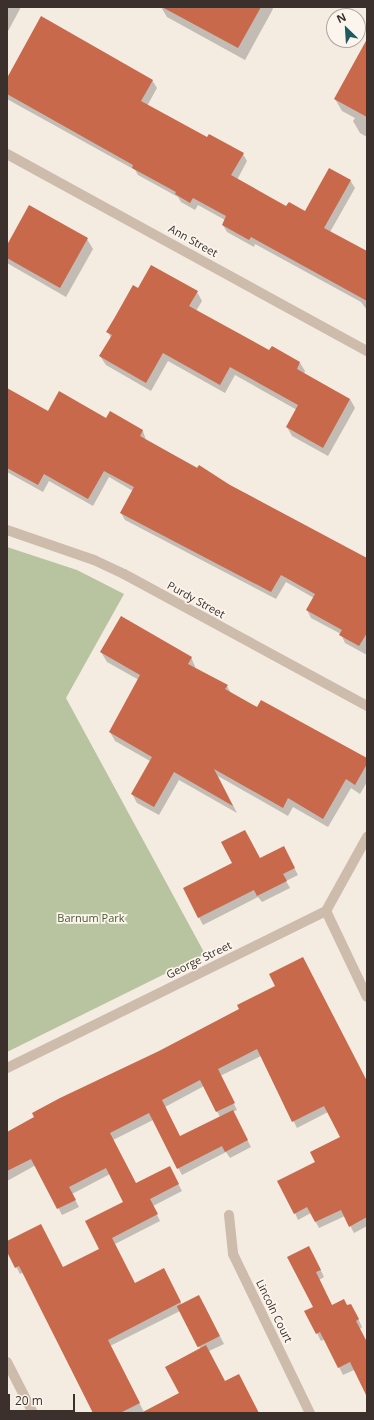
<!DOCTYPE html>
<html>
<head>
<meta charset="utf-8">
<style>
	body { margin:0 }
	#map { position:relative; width:374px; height:1420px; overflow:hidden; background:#f4ebe1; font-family:"Open Sans",sans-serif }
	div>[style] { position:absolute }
	.green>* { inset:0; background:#b8c4a0 }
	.shadow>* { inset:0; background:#0003 }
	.building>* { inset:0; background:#c8694b; transform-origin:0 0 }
	.street>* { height:10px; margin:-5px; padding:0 5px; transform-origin:5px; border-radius:5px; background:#cdbbac }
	span { translate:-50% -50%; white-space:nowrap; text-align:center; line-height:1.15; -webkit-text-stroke:3.5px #fbf5ee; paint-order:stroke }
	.street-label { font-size:11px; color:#3b302b }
	.park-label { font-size:11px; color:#4a5a2e }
	.frame { position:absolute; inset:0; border:8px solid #3b302b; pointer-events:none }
	.north { position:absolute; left:326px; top:8px; width:40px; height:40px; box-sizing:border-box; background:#fbf5ee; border:1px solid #aea6a0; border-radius:50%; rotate:335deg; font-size:11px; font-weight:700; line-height:16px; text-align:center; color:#3b302b }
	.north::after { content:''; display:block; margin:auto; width:14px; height:18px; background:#1f5a5e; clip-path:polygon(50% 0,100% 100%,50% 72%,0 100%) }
	.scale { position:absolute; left:8px; top:1394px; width:67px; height:18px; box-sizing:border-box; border:2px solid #3b302b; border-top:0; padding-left:5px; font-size:12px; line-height:14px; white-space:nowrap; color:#3b302b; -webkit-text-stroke:3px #fbf5ee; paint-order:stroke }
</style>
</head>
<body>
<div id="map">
	<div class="green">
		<i style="clip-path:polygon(7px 547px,77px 570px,124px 594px,66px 698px,205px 954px,7px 1052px)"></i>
	</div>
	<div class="shadow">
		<i style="clip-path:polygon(7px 7px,21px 7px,7px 33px)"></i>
		<i style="clip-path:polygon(161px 7px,272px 7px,273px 9px,245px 60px,167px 17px)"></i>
		<i style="clip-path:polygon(367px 54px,367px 137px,360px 133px,353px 121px,355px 118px,342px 111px,335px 99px)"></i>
		<i style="clip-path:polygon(7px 80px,152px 80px,157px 88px,147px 106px,207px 139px,243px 154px,247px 161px,237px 180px,287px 208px,305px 212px,350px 180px,355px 188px,330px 232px,367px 263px,367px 310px,361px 302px,255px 244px,254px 247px,227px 232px,223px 225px,225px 220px,198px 205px,195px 210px,181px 202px,178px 197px,138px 175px,135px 170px,7px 99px)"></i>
		<i style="clip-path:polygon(87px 239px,93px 249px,66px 297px,7px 263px,7px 247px)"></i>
		<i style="clip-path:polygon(138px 290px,197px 292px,202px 301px,196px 311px,270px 352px,272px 347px,300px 363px,305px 371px,304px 374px,350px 399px,355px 408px,328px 456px,292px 436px,287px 427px,297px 410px,235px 375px,225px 393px,168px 361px,151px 391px,106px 365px,100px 356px,111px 338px,108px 332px)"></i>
		<i style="clip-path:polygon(7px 398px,48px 412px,107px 419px,143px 431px,146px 440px,367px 559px,367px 655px,345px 643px,341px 634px,311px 618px,307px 610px,314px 598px,286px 582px,276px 599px,125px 520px,121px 513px,133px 491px,109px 477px,93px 506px,49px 481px,43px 492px,7px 472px)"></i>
		<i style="clip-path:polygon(101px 652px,191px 657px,196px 669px,227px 686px,232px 695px,367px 760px,367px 782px,360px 794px,351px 788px,328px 827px,293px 807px,288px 816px,218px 776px,237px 813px,179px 780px,159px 815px,137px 803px,132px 794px,150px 761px,115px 741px,110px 732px,139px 680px,107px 662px)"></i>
		<i style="clip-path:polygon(287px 854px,298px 875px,286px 881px,290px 888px,262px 902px,258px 897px,203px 925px,184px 889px,260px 859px)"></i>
		<i style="clip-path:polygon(evenodd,204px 1030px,367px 1083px,367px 1226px,354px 1233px,345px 1216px,319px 1228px,311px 1213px,298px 1220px,295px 1213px,316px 1162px,341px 1137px,328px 1112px,297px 1128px,261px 1056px,220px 1076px,237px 1110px,233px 1112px,251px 1147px,230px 1158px,226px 1152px,182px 1175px,153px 1120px,113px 1140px,135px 1184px,173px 1174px,182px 1191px,153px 1206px,160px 1221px,115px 1244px,135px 1285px,167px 1276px,182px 1305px,203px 1303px,224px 1344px,209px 1351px,225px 1382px,259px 1413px,93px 1413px,24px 1272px,20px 1274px,7px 1249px,7px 1242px,63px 1268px,100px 1249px,124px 1202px,110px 1174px,72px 1194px,79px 1207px,62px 1215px,36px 1165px,7px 1181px,7px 1133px,204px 1030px,204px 1086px,220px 1117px,180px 1138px,165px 1107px,204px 1086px,204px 1030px,180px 1311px,201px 1350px,181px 1394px,144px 1412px,110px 1346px,180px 1311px)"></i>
		<i style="clip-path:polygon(313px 1254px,324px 1277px,319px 1280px,332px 1306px,347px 1307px,355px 1312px,362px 1327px,360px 1329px,367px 1343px,367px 1382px,354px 1370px,343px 1375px,325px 1339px,321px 1341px,306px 1312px,314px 1307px)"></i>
	</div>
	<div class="building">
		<i style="clip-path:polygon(162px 7px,261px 7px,238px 48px)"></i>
		<i style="clip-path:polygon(41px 16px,153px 80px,141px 101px,207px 137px,209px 134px,244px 153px,231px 175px,286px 206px,289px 202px,305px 211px,329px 168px,351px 180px,324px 228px,367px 251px,367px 301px,251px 237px,249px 240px,222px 225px,226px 216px,193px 198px,190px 203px,175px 194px,176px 192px,132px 168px,133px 165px,7px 94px,7px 78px)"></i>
		<i style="clip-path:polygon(367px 39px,367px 117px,334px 99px)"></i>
		<i style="clip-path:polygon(29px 205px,88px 238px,60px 288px,7px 258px,7px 245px)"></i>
		<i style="clip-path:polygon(151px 265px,198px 291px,189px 306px,269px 350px,272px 346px,300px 362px,297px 369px,350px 399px,323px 448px,286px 427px,298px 405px,230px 367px,220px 385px,163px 353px,146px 383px,99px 356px,112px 335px,106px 332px,115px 317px,133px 285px,138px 288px)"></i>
		<i style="clip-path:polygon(7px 388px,48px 411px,59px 391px,106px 418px,110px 411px,143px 430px,140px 436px,197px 468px,199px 465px,230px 485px,367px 558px,367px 633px,359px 646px,339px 635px,342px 630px,306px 610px,315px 594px,281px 575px,271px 592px,120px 513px,134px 487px,104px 471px,88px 499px,44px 474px,38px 485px,7px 468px)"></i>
		<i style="clip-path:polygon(121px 616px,192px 657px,188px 664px,228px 685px,225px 689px,257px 707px,261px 700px,367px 758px,367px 764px,355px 785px,346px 779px,323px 819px,288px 798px,283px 808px,214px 769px,233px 806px,174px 772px,154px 807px,131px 794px,152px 757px,109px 732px,140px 675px,100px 652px)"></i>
		<i style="clip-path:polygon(245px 830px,260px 858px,284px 846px,295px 868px,283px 874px,287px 881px,257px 896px,254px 890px,198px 918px,183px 888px,232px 863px,221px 842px)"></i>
		<i style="clip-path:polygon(303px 957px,367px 1081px,367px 1217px,349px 1227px,341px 1210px,315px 1222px,307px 1207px,294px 1214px,277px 1181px,315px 1162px,310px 1152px,340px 1137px,324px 1106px,292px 1122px,257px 1049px,218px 1069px,235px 1103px,216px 1112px,200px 1080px,162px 1100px,180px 1136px,233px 1110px,248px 1140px,225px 1152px,222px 1146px,177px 1169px,149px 1113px,110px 1133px,136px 1183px,170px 1166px,179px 1184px,150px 1199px,158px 1214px,112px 1238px,135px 1283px,164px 1268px,181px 1302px,108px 1340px,140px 1403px,120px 1413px,93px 1413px,19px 1266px,15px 1268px,7px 1252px,7px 1241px,41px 1224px,63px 1267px,99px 1249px,85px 1221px,123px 1202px,106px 1168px,69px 1187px,76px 1200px,57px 1209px,31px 1159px,7px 1171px,7px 1132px,34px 1117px,32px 1113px,60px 1098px,159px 1051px,239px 1009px,237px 1005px,275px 986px,269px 974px)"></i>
		<i style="clip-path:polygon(309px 1246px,321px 1270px,316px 1272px,332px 1305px,344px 1299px,347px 1305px,351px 1304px,359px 1319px,356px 1321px,367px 1342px,367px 1397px,350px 1362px,338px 1368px,320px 1332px,316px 1334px,304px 1311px,313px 1307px,287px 1257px)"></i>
		<i style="left:199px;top:1295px;width:46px;height:25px;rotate:63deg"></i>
		<i style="clip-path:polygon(206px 1345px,225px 1381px,239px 1374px,259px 1413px,141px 1413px,179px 1393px,165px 1367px)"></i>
	</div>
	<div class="street">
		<i style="left:7px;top:154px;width:410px;rotate:28.7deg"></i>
		<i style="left:7px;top:530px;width:92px;rotate:19deg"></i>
		<i style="left:94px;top:560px;width:33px;rotate:25deg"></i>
		<i style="left:124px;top:574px;width:277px;rotate:28.5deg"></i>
		<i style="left:326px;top:911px;width:95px;rotate:64.5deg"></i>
		<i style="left:7px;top:1068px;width:356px;rotate:-26.2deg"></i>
		<i style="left:326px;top:911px;width:85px;rotate:-61deg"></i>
		<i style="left:229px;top:1215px;width:39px;rotate:84deg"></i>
		<i style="left:233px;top:1254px;width:177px;rotate:64.2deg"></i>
		<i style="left:7px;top:1362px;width:57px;rotate:63deg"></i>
	</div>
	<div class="street-label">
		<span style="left:193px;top:241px;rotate:29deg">Ann Street</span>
		<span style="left:196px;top:600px;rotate:29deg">Purdy Street</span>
		<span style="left:199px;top:960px;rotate:-26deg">George Street</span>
		<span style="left:274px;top:1311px;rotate:64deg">Lincoln Court</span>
	</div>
	<div class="park-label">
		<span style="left:91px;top:918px">Barnum Park</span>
	</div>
	<div class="frame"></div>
	<div class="north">N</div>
	<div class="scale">20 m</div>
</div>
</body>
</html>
